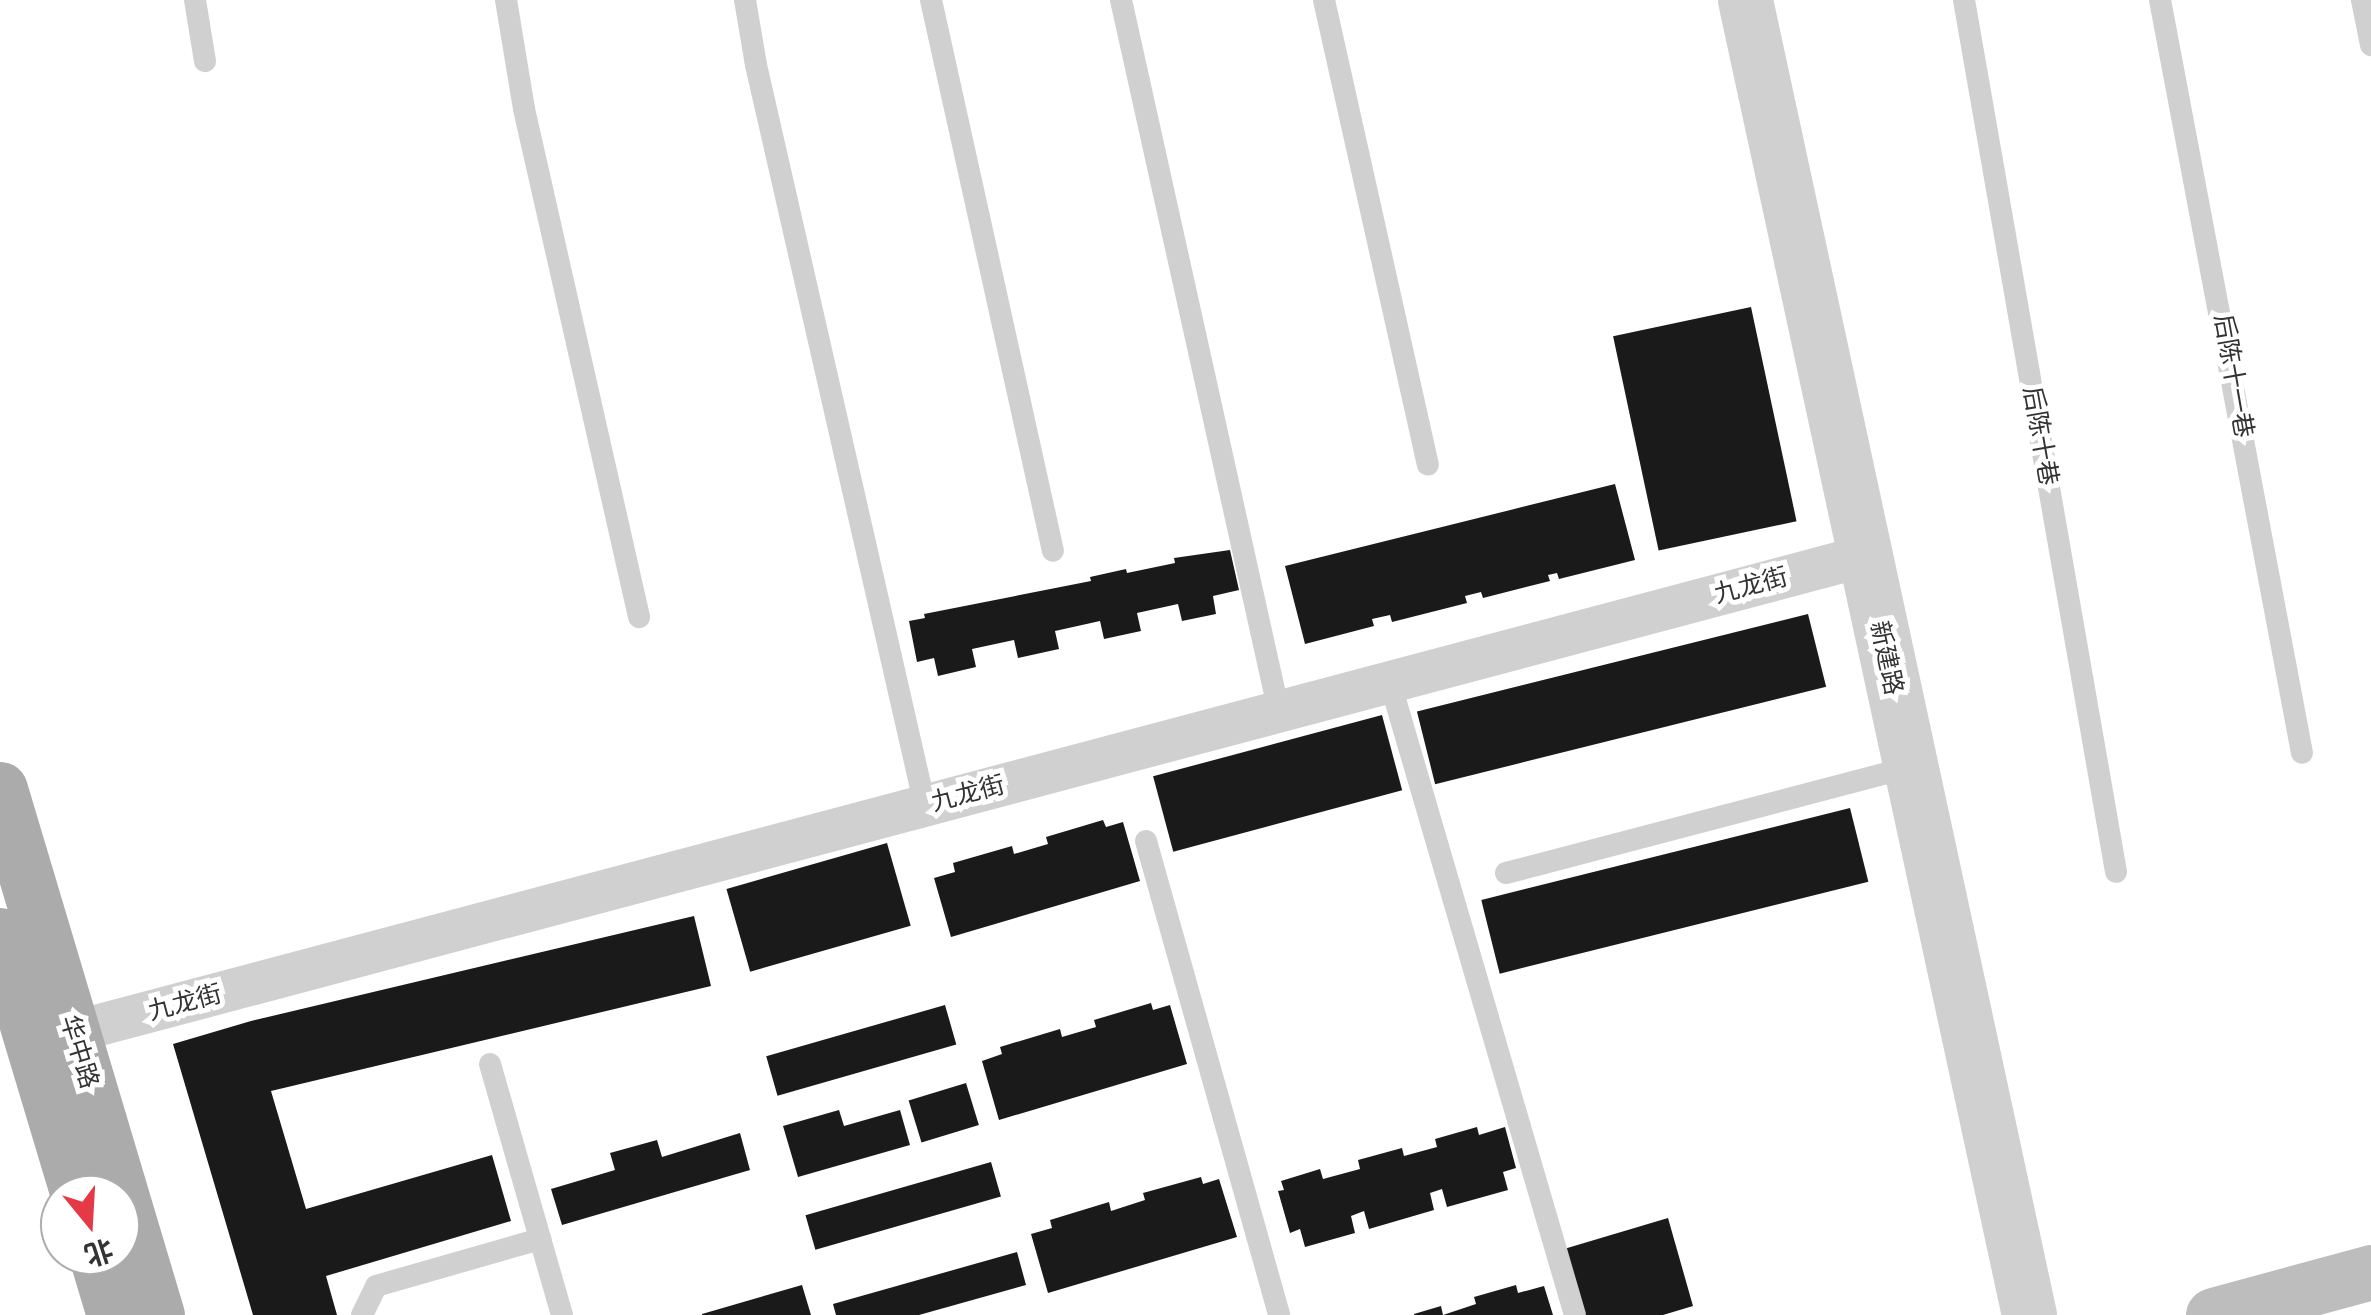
<!DOCTYPE html>
<html>
<head>
<meta charset="utf-8">
<style>
	body { margin:0 }
	#map { position:relative; width:2371px; height:1315px; overflow:hidden; background:#fff; font-family:Rubik,"Noto Sans SC",sans-serif }
	div>[style] { position:absolute }
	.building>* { inset:0; background:#1a1a1a; transform-origin:0 0 }
	.service>* { height:22px; margin:-11px; padding:0 11px; transform-origin:11px; border-radius:11px; background:#d0d0d0 }
	.minor>* { height:42px; margin:-21px; padding:0 21px; transform-origin:21px; border-radius:21px; background:#d0d0d0 }
	.tertiary>* { height:55px; margin:-27.5px; padding:0 27.5px; transform-origin:27.5px; border-radius:27.5px; background:#d0d0d0 }
	.secondary>* { height:55px; margin:-27.5px; padding:0 27.5px; transform-origin:27.5px; border-radius:27.5px; background:#bdbdbd }
	.primary>* { height:55px; margin:-27.5px; padding:0 27.5px; transform-origin:27.5px; border-radius:27.5px; background:#ababab }
	span { translate:-50% -50%; white-space:nowrap; text-align:center; line-height:1.15; -webkit-text-stroke:10px #fff; paint-order:stroke }
	.street-label { font-size:25px; color:#333 }
	.north { position:absolute; left:40px; top:1175px; width:100px; height:100px; box-sizing:border-box; background:#fff; border:2px solid #adadad; border-radius:50%; rotate:162deg; font-size:28px; font-weight:700; line-height:40px; text-align:center; color:#333 }
	.north::after { content:''; display:block; margin:auto; width:35px; height:45px; background:#e63946; clip-path:polygon(50% 0,100% 100%,50% 72%,0 100%) }
</style>
</head>
<body>
<div id="map">
	<div class="building">
		<i style="left:1751px;top:307px;width:219px;height:141px;rotate:78deg"></i>
		<i style="clip-path:polygon(1615px 484px,1635px 560px,1559px 579px,1557px 573px,1548px 575px,1550px 581px,1483px 598px,1481px 592px,1465px 596px,1467px 603px,1392px 622px,1390px 615px,1372px 619px,1374px 626px,1305px 644px,1285px 566px)"></i>
		<i style="clip-path:polygon(1230px 550px,1239px 590px,1213px 596px,1216px 614px,1182px 621px,1178px 604px,1137px 613px,1141px 631px,1104px 639px,1100px 621px,1055px 631px,1059px 649px,1018px 658px,1014px 640px,972px 649px,976px 667px,938px 676px,934px 658px,917px 662px,909px 621px,925px 618px,924px 614px,1091px 581px,1090px 577px,1126px 569px,1127px 573px,1175px 563px,1174px 558px)"></i>
		<i style="left:1808px;top:614px;width:75px;height:403px;rotate:76deg"></i>
		<i style="left:1382px;top:715px;width:78px;height:237px;rotate:75deg"></i>
		<i style="left:1850px;top:808px;width:76px;height:380px;rotate:76deg"></i>
		<i style="clip-path:polygon(1103px 820px,1106px 827px,1123px 822px,1140px 881px,951px 937px,934px 878px,955px 872px,953px 863px,1012px 846px,1014px 854px,1048px 844px,1046px 837px)"></i>
		<i style="left:887px;top:843px;width:86px;height:167px;rotate:74deg"></i>
		<i style="clip-path:polygon(694px 916px,711px 986px,271px 1091px,306px 1209px,492px 1155px,511px 1221px,326px 1276px,337px 1315px,253px 1315px,173px 1044px,251px 1021px)"></i>
		<i style="clip-path:polygon(1151px 1003px,1153px 1010px,1170px 1005px,1187px 1064px,999px 1120px,982px 1061px,1002px 1054px,1000px 1047px,1060px 1029px,1062px 1037px,1096px 1027px,1094px 1020px)"></i>
		<i style="left:945px;top:1005px;width:41px;height:186px;rotate:74deg"></i>
		<i style="left:966px;top:1083px;width:44px;height:60px;rotate:73deg"></i>
		<i style="clip-path:polygon(839px 1110px,844px 1126px,900px 1110px,910px 1145px,798px 1177px,783px 1126px)"></i>
		<i style="clip-path:polygon(1477px 1127px,1479px 1135px,1505px 1127px,1516px 1168px,1503px 1172px,1508px 1190px,1447px 1207px,1442px 1189px,1430px 1193px,1434px 1210px,1369px 1229px,1364px 1211px,1351px 1216px,1355px 1233px,1305px 1247px,1300px 1229px,1290px 1233px,1278px 1191px,1284px 1190px,1281px 1181px,1320px 1169px,1323px 1179px,1360px 1169px,1358px 1160px,1402px 1148px,1404px 1156px,1437px 1147px,1435px 1139px)"></i>
		<i style="clip-path:polygon(740px 1133px,750px 1170px,562px 1225px,551px 1189px,615px 1170px,610px 1153px,657px 1140px,662px 1157px)"></i>
		<i style="left:991px;top:1162px;width:36px;height:193px;rotate:74deg"></i>
		<i style="clip-path:polygon(1201px 1177px,1203px 1184px,1219px 1179px,1237px 1237px,1048px 1293px,1031px 1234px,1052px 1228px,1050px 1220px,1109px 1202px,1111px 1211px,1145px 1200px,1143px 1193px)"></i>
		<i style="clip-path:polygon(1668px 1218px,1693px 1306px,1663px 1315px,1584px 1315px,1564px 1249px)"></i>
		<i style="clip-path:polygon(1017px 1252px,1026px 1285px,919px 1315px,836px 1315px,833px 1304px)"></i>
		<i style="clip-path:polygon(802px 1285px,811px 1315px,702px 1315px,702px 1314px)"></i>
		<i style="clip-path:polygon(1516px 1285px,1518px 1293px,1544px 1286px,1553px 1315px,1443px 1315px,1476px 1304px,1474px 1297px)"></i>
		<i style="clip-path:polygon(1441px 1306px,1443px 1315px,1414px 1315px,1414px 1314px)"></i>
	</div>
	<div class="service">
		<i style="left:195px;top:0;width:62px;rotate:80.7deg"></i>
		<i style="left:506px;top:0;width:110px;rotate:80.6deg"></i>
		<i style="left:524px;top:109px;width:521px;rotate:77.24deg"></i>
		<i style="left:745px;top:0;width:66px;rotate:80.4deg"></i>
		<i style="left:756px;top:65px;width:760px;rotate:77.15deg"></i>
		<i style="left:931px;top:0;width:564px;rotate:77.52deg"></i>
		<i style="left:1121px;top:0;width:729px;rotate:77.49deg"></i>
		<i style="left:1324px;top:0;width:476px;rotate:77.4deg"></i>
		<i style="left:1964px;top:0;width:885px;rotate:80.11deg"></i>
		<i style="left:2160px;top:0;width:766px;rotate:79.32deg"></i>
		<i style="left:2362px;top:0;width:46px;rotate:78.7deg"></i>
		<i style="left:1390px;top:682px;width:659px;rotate:73.71deg"></i>
		<i style="left:1146px;top:841px;width:492px;rotate:74.3deg"></i>
		<i style="left:1506px;top:873px;width:417px;rotate:-14.7deg"></i>
		<i style="left:490px;top:1064px;width:261px;rotate:74deg"></i>
		<i style="left:362px;top:1315px;width:32px;rotate:-64deg"></i>
		<i style="left:376px;top:1286px;width:171px;rotate:-16deg"></i>
	</div>
	<div class="minor">
		<i style="left:73px;top:1032px;width:1853px;rotate:-14.88deg"></i>
	</div>
	<div class="tertiary">
		<i style="left:1745px;top:0;width:1345px;rotate:77.81deg"></i>
	</div>
	<div class="secondary">
		<i style="left:2213px;top:1315px;width:164px;rotate:-15.2deg"></i>
	</div>
	<div class="primary">
		<i style="left:0;top:789px;width:549px;rotate:73.38deg"></i>
		<i style="left:0;top:935px;width:271px;rotate:73.3deg"></i>
		<i style="left:96px;top:1255px;width:63px;rotate:73.3deg"></i>
	</div>
	<div class="street-label">
		<span style="left:2233px;top:376px;rotate:80deg">后陈十一巷</span>
		<span style="left:2040px;top:436px;rotate:80deg">后陈十巷</span>
		<span style="left:1751px;top:586px;rotate:-15deg">九龙街</span>
		<span style="left:1886px;top:658px;rotate:78deg">新建路</span>
		<span style="left:968px;top:794px;rotate:-15deg">九龙街</span>
		<span style="left:185px;top:1003px;rotate:-15deg">九龙街</span>
		<span style="left:79px;top:1052px;rotate:73deg">华中路</span>
	</div>
	<div class="north">北</div>
</div>
</body>
</html>
